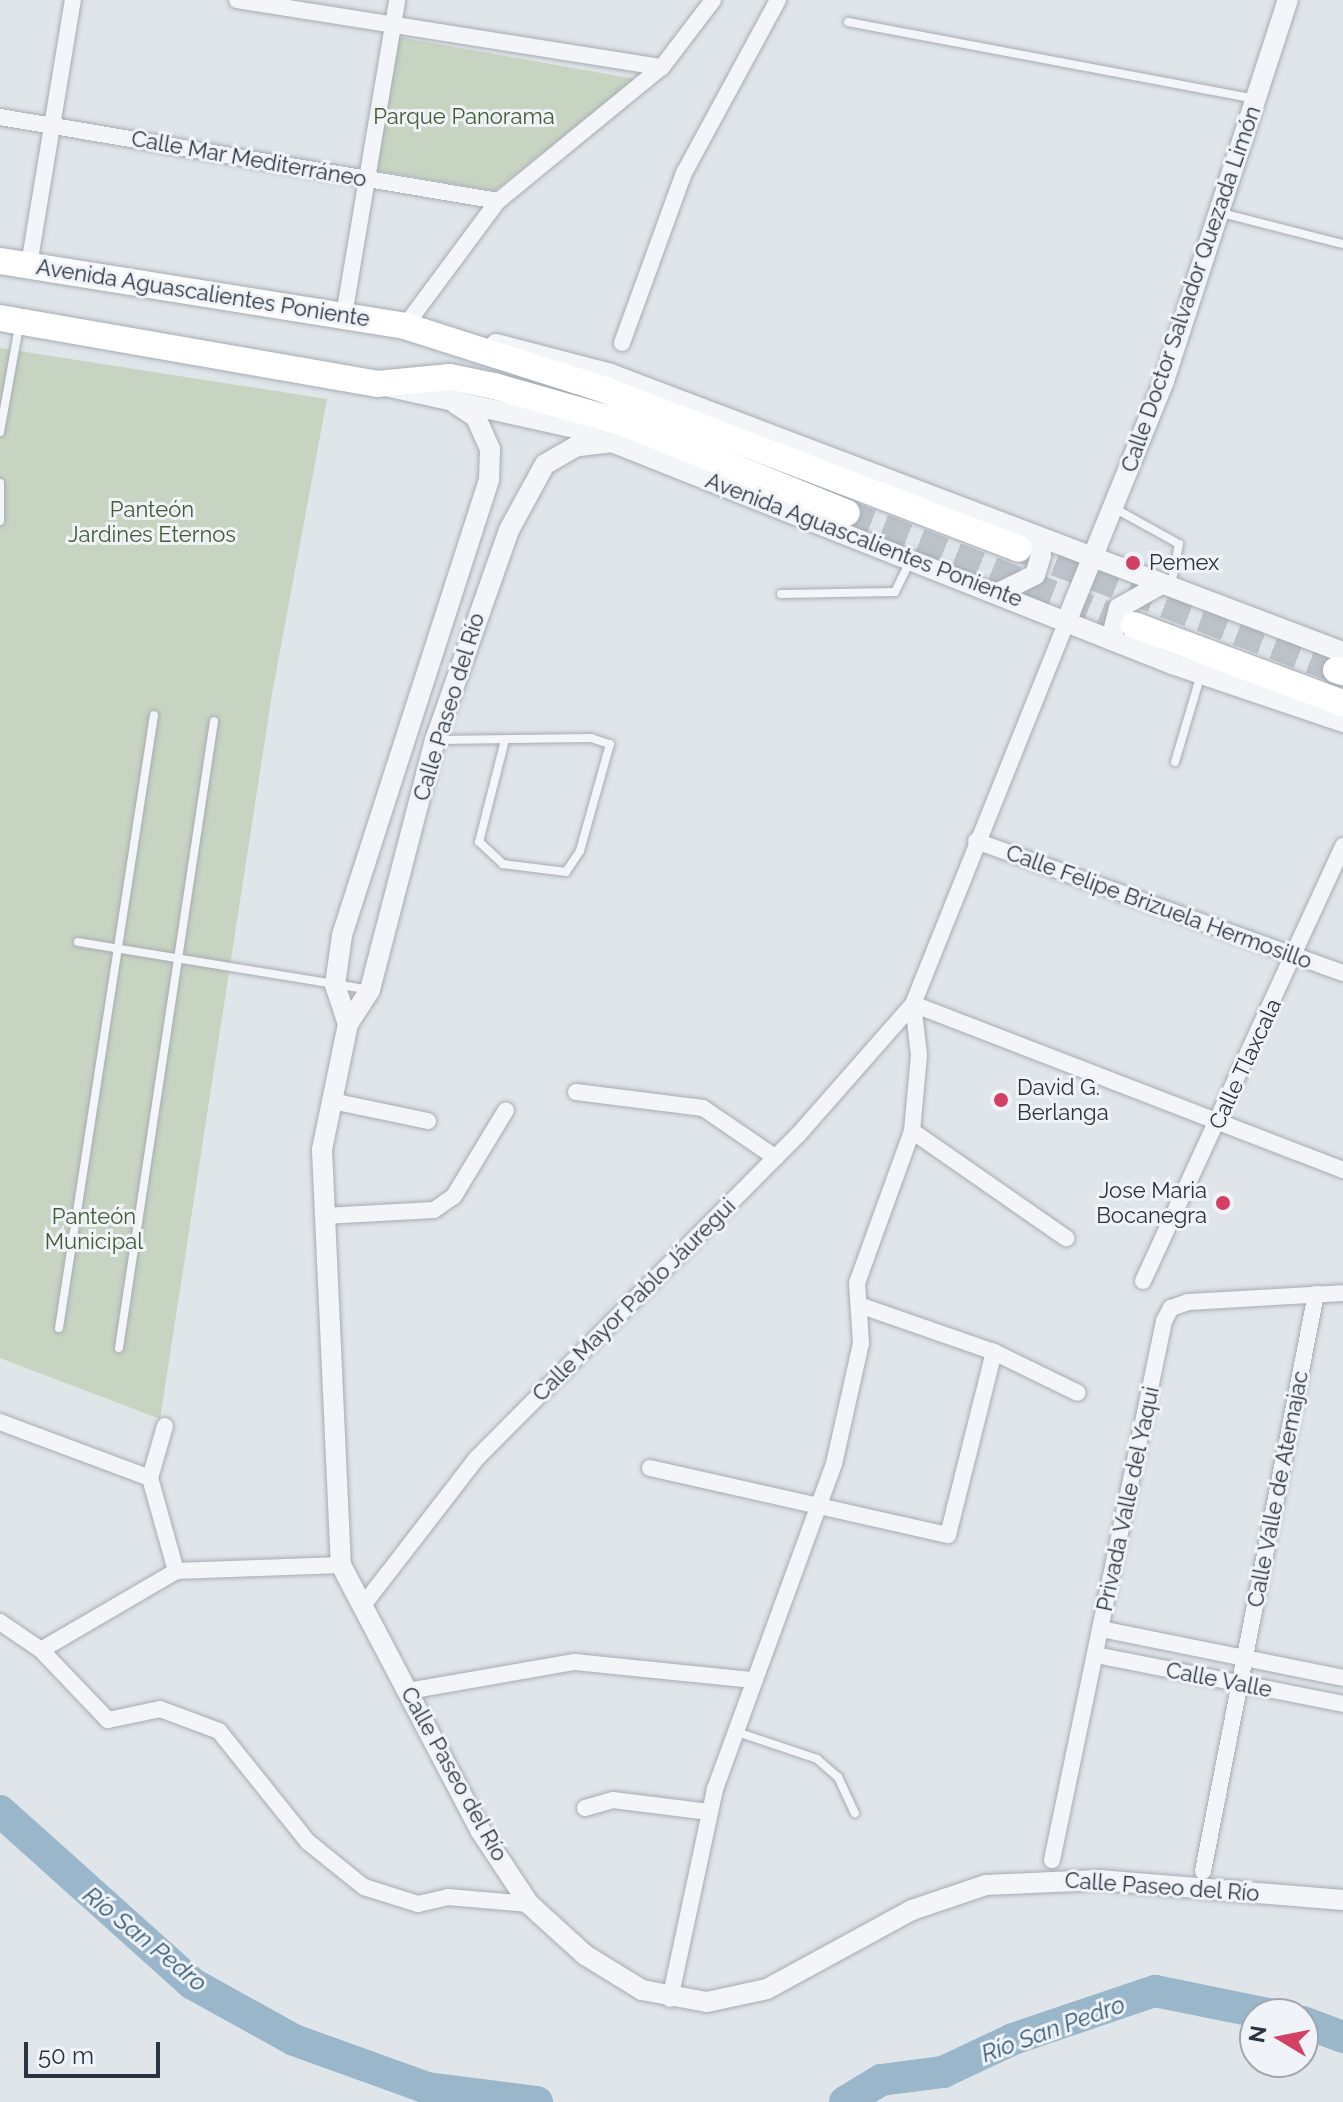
<!DOCTYPE html>
<html>
<head>
<meta charset="utf-8">
<style>
	body { margin:0 }
	#map { position:relative; width:1343px; height:2102px; overflow:hidden; background:#e0e5ea; font-family:Raleway,sans-serif }
	div>[style] { position:absolute }
	.green>* { inset:0; background:#c7d4c1 }
	.river>* { height:32px; margin:-16px; padding:0 16px; transform-origin:16px; border-radius:16px; background:#99b6cb }
	.primary-tunnel>* { height:26px; margin-top:-13px; transform-origin:0; background:repeating-linear-gradient(90deg,#bbc2c8 0 26px,transparent 0 39px) }
	.roads { filter:drop-shadow(0 0 2px #a5acb4) drop-shadow(0 0 2px #a5acb4) }
	.service>* { height:8px; margin:-4px; padding:0 4px; transform-origin:4px; border-radius:4px; background:#f3f5f8 }
	.minor>* { height:16px; margin:-8px; padding:0 8px; transform-origin:8px; border-radius:8px; background:#f3f5f8 }
	.tertiary>* { height:20px; margin:-10px; padding:0 10px; transform-origin:10px; border-radius:10px; background:#f3f5f8 }
	.primary>* { height:26px; margin:-13px; padding:0 13px; transform-origin:13px; border-radius:13px; background:#fff }
	.dots>* { width:22px; height:22px; translate:-50% -50%; box-sizing:border-box; border:4px solid #f0f3f7; border-radius:50% }
	span { translate:-50% -50%; white-space:nowrap; text-align:center; line-height:1.15; -webkit-text-stroke:6px #f0f3f7; paint-order:stroke }
	.park-label { font-size:22px; color:#405e34 }
	.street-label { font-size:22px; color:#283442 }
	.poi-label { font-size:22px; color:#283442 }
	.left { translate:0 -50%; text-align:left }
	.right { translate:-100% -50%; text-align:right }
	.water-label { font-size:24px; color:#305777; font-style:italic }
	.north { position:absolute; left:1239px; top:1998px; width:80px; height:80px; box-sizing:border-box; background:#f0f3f7; border:2px solid #a0a7af; border-radius:50%; rotate:280deg; font-size:22px; font-weight:700; line-height:32px; text-align:center; color:#283442 }
	.north::after { content:''; display:block; margin:auto; width:28px; height:36px; background:#d43f64; clip-path:polygon(50% 0,100% 100%,50% 72%,0 100%) }
	.scale { position:absolute; left:24px; top:2042px; width:136px; height:36px; box-sizing:border-box; border:4px solid #283442; border-top:0; padding-left:10px; font-size:24px; line-height:28px; white-space:nowrap; color:#283442; -webkit-text-stroke:6px #f0f3f7; paint-order:stroke }
</style>
</head>
<body>
<div id="map">
	<div class="green">
		<i style="clip-path:polygon(398px 37px,635px 79px,495px 191px,373px 170px)"></i>
		<i style="clip-path:polygon(0 348px,327px 399px,272px 694px,160px 1419px,0 1358px)"></i>
	</div>
	<div class="river">
		<i style="left:0;top:1811px;width:259px;rotate:41.9deg"></i>
		<i style="left:193px;top:1984px;width:115px;rotate:29deg"></i>
		<i style="left:294px;top:2040px;width:141px;rotate:19.8deg"></i>
		<i style="left:427px;top:2088px;width:111px;rotate:7.3deg"></i>
		<i style="left:1303px;top:2022px;width:43px;rotate:20.6deg"></i>
		<i style="left:845px;top:2102px;width:42px;rotate:-31.4deg"></i>
		<i style="left:881px;top:2080px;width:63px;rotate:-7.4deg"></i>
		<i style="left:943px;top:2072px;width:77px;rotate:-25.2deg"></i>
		<i style="left:1013px;top:2039px;width:150px;rotate:-18.7deg"></i>
		<i style="left:1155px;top:1991px;width:115px;rotate:11.5deg"></i>
	</div>
	<div class="primary-tunnel">
		<i style="left:847px;top:513px;width:308px;rotate:21.3deg"></i>
		<i style="left:1019px;top:549px;width:339px;rotate:20.9deg"></i>
	</div>
	<div class="roads">
		<div class="service">
			<i style="left:848px;top:22px;width:415px;rotate:10.7deg"></i>
			<i style="left:1222px;top:213px;width:125px;rotate:14.4deg"></i>
			<i style="left:0;top:432px;width:108px;rotate:-79.8deg"></i>
			<i style="left:0;top:483px;width:38px;rotate:90deg"></i>
			<i style="left:1114px;top:508px;width:74px;rotate:29deg"></i>
			<i style="left:1179px;top:544px;width:42px;rotate:101deg"></i>
			<i style="left:781px;top:594px;width:114px;rotate:-1deg"></i>
			<i style="left:895px;top:592px;width:32px;rotate:-64deg"></i>
			<i style="left:436px;top:740px;width:155px;rotate:-0.7deg"></i>
			<i style="left:591px;top:738px;width:20px;rotate:18deg"></i>
			<i style="left:610px;top:744px;width:111px;rotate:105.7deg"></i>
			<i style="left:580px;top:851px;width:25px;rotate:124deg"></i>
			<i style="left:566px;top:872px;width:64px;rotate:-172.8deg"></i>
			<i style="left:503px;top:864px;width:33px;rotate:-137deg"></i>
			<i style="left:479px;top:842px;width:101px;rotate:-75.7deg"></i>
			<i style="left:1175px;top:762px;width:92px;rotate:-73.5deg"></i>
			<i style="left:78px;top:942px;width:296px;rotate:9.3deg"></i>
			<i style="left:59px;top:1328px;width:620px;rotate:-81.19deg"></i>
			<i style="left:119px;top:1348px;width:634px;rotate:-81.38deg"></i>
			<i style="left:734px;top:1731px;width:88px;rotate:18.6deg"></i>
			<i style="left:817px;top:1759px;width:28px;rotate:41deg"></i>
			<i style="left:838px;top:1777px;width:40px;rotate:65deg"></i>
		</div>
		<div class="minor">
			<i style="left:237px;top:0;width:430px;rotate:9deg"></i>
			<i style="left:0;top:117px;width:505px;rotate:9.57deg"></i>
			<i style="left:29px;top:265px;width:269px;rotate:-80.6deg"></i>
			<i style="left:344px;top:315px;width:319px;rotate:-80.4deg"></i>
			<i style="left:405px;top:326px;width:156px;rotate:-53.4deg"></i>
			<i style="left:498px;top:201px;width:212px;rotate:-39.3deg"></i>
			<i style="left:662px;top:67px;width:84px;rotate:-52.7deg"></i>
			<i style="left:622px;top:343px;width:181px;rotate:-70deg"></i>
			<i style="left:684px;top:173px;width:197px;rotate:-61.5deg"></i>
			<i style="left:976px;top:841px;width:390px;rotate:19.8deg"></i>
			<i style="left:576px;top:1092px;width:128px;rotate:7.2deg"></i>
			<i style="left:703px;top:1108px;width:88px;rotate:34.4deg"></i>
			<i style="left:332px;top:1101px;width:98px;rotate:11.8deg"></i>
			<i style="left:912px;top:1131px;width:188px;rotate:34.8deg"></i>
			<i style="left:324px;top:1216px;width:110px;rotate:-3.1deg"></i>
			<i style="left:434px;top:1210px;width:24px;rotate:-35deg"></i>
			<i style="left:454px;top:1196px;width:100px;rotate:-58.8deg"></i>
			<i style="left:1143px;top:1281px;width:479px;rotate:-65.3deg"></i>
			<i style="left:859px;top:1305px;width:143px;rotate:19.2deg"></i>
			<i style="left:994px;top:1352px;width:93px;rotate:26deg"></i>
			<i style="left:0;top:1422px;width:160px;rotate:20.5deg"></i>
			<i style="left:650px;top:1468px;width:305px;rotate:12.7deg"></i>
			<i style="left:948px;top:1535px;width:189px;rotate:-75.9deg"></i>
			<i style="left:150px;top:1478px;width:97px;rotate:74.4deg"></i>
			<i style="left:150px;top:1478px;width:54px;rotate:-73.9deg"></i>
			<i style="left:364px;top:1604px;width:183px;rotate:-52.3deg"></i>
			<i style="left:476px;top:1459px;width:457px;rotate:-45.2deg"></i>
			<i style="left:798px;top:1135px;width:174px;rotate:-48.7deg"></i>
			<i style="left:913px;top:1004px;width:461px;rotate:21.1deg"></i>
			<i style="left:0;top:1622px;width:50px;rotate:34.3deg"></i>
			<i style="left:41px;top:1650px;width:97px;rotate:46.3deg"></i>
			<i style="left:108px;top:1720px;width:53px;rotate:-11.9deg"></i>
			<i style="left:160px;top:1709px;width:63px;rotate:20.4deg"></i>
			<i style="left:219px;top:1731px;width:142px;rotate:51.3deg"></i>
			<i style="left:308px;top:1842px;width:72px;rotate:38.8deg"></i>
			<i style="left:364px;top:1887px;width:57px;rotate:17.5deg"></i>
			<i style="left:418px;top:1904px;width:31px;rotate:-13deg"></i>
			<i style="left:448px;top:1897px;width:81px;rotate:4.9deg"></i>
			<i style="left:1101px;top:1629px;width:247px;rotate:11.4deg"></i>
			<i style="left:41px;top:1650px;width:156px;rotate:-30.3deg"></i>
			<i style="left:176px;top:1571px;width:165px;rotate:-2.1deg"></i>
			<i style="left:1096px;top:1655px;width:252px;rotate:11.2deg"></i>
			<i style="left:408px;top:1691px;width:169px;rotate:-9.9deg"></i>
			<i style="left:575px;top:1662px;width:177px;rotate:5.8deg"></i>
			<i style="left:585px;top:1808px;width:29px;rotate:-16deg"></i>
			<i style="left:613px;top:1800px;width:97px;rotate:7.1deg"></i>
			<i style="left:1052px;top:1860px;width:551px;rotate:-78.26deg"></i>
			<i style="left:1164px;top:1321px;width:15px;rotate:-62deg"></i>
			<i style="left:1171px;top:1308px;width:18px;rotate:-19deg"></i>
			<i style="left:1188px;top:1302px;width:155px;rotate:-3.3deg"></i>
			<i style="left:1203px;top:1871px;width:588px;rotate:-78.92deg"></i>
			<i style="left:670px;top:1999px;width:215px;rotate:-77.9deg"></i>
			<i style="left:715px;top:1789px;width:346px;rotate:-69.9deg"></i>
			<i style="left:834px;top:1464px;width:124px;rotate:-77.4deg"></i>
			<i style="left:861px;top:1343px;width:60px;rotate:-93.8deg"></i>
			<i style="left:857px;top:1283px;width:162px;rotate:-70.1deg"></i>
			<i style="left:912px;top:1131px;width:76px;rotate:-84.7deg"></i>
			<i style="left:919px;top:1055px;width:51px;rotate:-96.7deg"></i>
			<i style="left:913px;top:1004px;width:414px;rotate:-68.1deg"></i>
		</div>
		<div class="tertiary">
			<i style="left:496px;top:344px;width:119px;rotate:14.6deg"></i>
			<i style="left:611px;top:374px;width:783px;rotate:20.8deg"></i>
			<i style="left:390px;top:387px;width:194px;rotate:12.5deg"></i>
			<i style="left:579px;top:429px;width:638px;rotate:21.62deg"></i>
			<i style="left:1172px;top:664px;width:181px;rotate:18.7deg"></i>
			<i style="left:613px;top:442px;width:38px;rotate:173deg"></i>
			<i style="left:575px;top:447px;width:34px;rotate:150deg"></i>
			<i style="left:545px;top:464px;width:75px;rotate:118.6deg"></i>
			<i style="left:509px;top:530px;width:223px;rotate:109.4deg"></i>
			<i style="left:435px;top:740px;width:258px;rotate:104.6deg"></i>
			<i style="left:370px;top:990px;width:40px;rotate:122.9deg"></i>
			<i style="left:348px;top:1024px;width:129px;rotate:101.7deg"></i>
			<i style="left:322px;top:1150px;width:415px;rotate:87.4deg"></i>
			<i style="left:341px;top:1565px;width:299px;rotate:62.3deg"></i>
			<i style="left:480px;top:1830px;width:89px;rotate:56.5deg"></i>
			<i style="left:529px;top:1904px;width:76px;rotate:42.3deg"></i>
			<i style="left:585px;top:1955px;width:67px;rotate:31.6deg"></i>
			<i style="left:642px;top:1990px;width:66px;rotate:10.5deg"></i>
			<i style="left:707px;top:2002px;width:61px;rotate:-12.2deg"></i>
			<i style="left:767px;top:1989px;width:165px;rotate:-28.6deg"></i>
			<i style="left:912px;top:1910px;width:78px;rotate:-18.7deg"></i>
			<i style="left:986px;top:1885px;width:113px;rotate:-2.5deg"></i>
			<i style="left:1099px;top:1880px;width:245px;rotate:4.7deg"></i>
			<i style="left:998px;top:593px;width:41px;rotate:-25.9deg"></i>
			<i style="left:1035px;top:575px;width:21px;rotate:-73deg"></i>
			<i style="left:1041px;top:555px;width:19px;rotate:-108deg"></i>
			<i style="left:1067px;top:620px;width:258px;rotate:-67.9deg"></i>
			<i style="left:1164px;top:381px;width:401px;rotate:-72deg"></i>
			<i style="left:1111px;top:640px;width:33px;rotate:-76deg"></i>
			<i style="left:1119px;top:608px;width:45px;rotate:-29.4deg"></i>
			<i style="left:348px;top:1024px;width:41px;rotate:-108.4deg"></i>
			<i style="left:335px;top:985px;width:50px;rotate:-82deg"></i>
			<i style="left:342px;top:935px;width:479px;rotate:-72.1deg"></i>
			<i style="left:489px;top:479px;width:30px;rotate:-88deg"></i>
			<i style="left:490px;top:449px;width:35px;rotate:-114deg"></i>
			<i style="left:476px;top:417px;width:24px;rotate:-147deg"></i>
		</div>
		<div class="primary">
			<i style="left:0;top:261px;width:410px;rotate:9.1deg"></i>
			<i style="left:405px;top:326px;width:210px;rotate:17.7deg"></i>
			<i style="left:605px;top:390px;width:443px;rotate:21deg"></i>
			<i style="left:0;top:318px;width:383px;rotate:9.9deg"></i>
			<i style="left:377px;top:384px;width:73px;rotate:-5.5deg"></i>
			<i style="left:450px;top:377px;width:45px;rotate:11.6deg"></i>
			<i style="left:494px;top:386px;width:138px;rotate:15.9deg"></i>
			<i style="left:627px;top:424px;width:237px;rotate:22deg"></i>
			<i style="left:1134px;top:625px;width:223px;rotate:20.5deg"></i>
			<i style="left:1336px;top:670px;width:7px;rotate:16deg"></i>
		</div>
	</div>
	<div class="dots">
		<i style="left:1133px;top:563px;background:#d43f64"></i>
		<i style="left:1001px;top:1100px;background:#d43f64"></i>
		<i style="left:1223px;top:1203px;background:#d43f64"></i>
	</div>
	<div class="park-label">
		<span style="left:464px;top:117px">Parque Panorama</span>
		<span style="left:152px;top:522px">Panteón<br>Jardines Eternos</span>
		<span style="left:94px;top:1229px">Panteón<br>Municipal</span>
	</div>
	<div class="street-label">
		<span style="left:249px;top:159px;rotate:10deg">Calle Mar Mediterráneo</span>
		<span style="left:1191px;top:289px;rotate:-71deg">Calle Doctor Salvador Quezada Limón</span>
		<span style="left:203px;top:293px;rotate:9deg">Avenida Aguascalientes Poniente</span>
		<span style="left:864px;top:540px;rotate:21deg">Avenida Aguascalientes Poniente</span>
		<span style="left:449px;top:707px;rotate:-73deg">Calle Paseo del Río</span>
		<span style="left:1159px;top:907px;rotate:20deg">Calle Felipe Brizuela Hermosillo</span>
		<span style="left:1245px;top:1064px;rotate:-65deg">Calle Tlaxcala</span>
		<span style="left:634px;top:1300px;rotate:-45deg">Calle Mayor Pablo Jáuregui</span>
		<span style="left:1278px;top:1489px;rotate:-79deg">Calle Valle de Atemajac</span>
		<span style="left:1128px;top:1499px;rotate:-78deg">Privada Valle del Yaqui</span>
		<span style="left:1219px;top:1680px;rotate:11deg">Calle Valle</span>
		<span style="left:454px;top:1774px;rotate:61deg">Calle Paseo del Río</span>
		<span style="left:1162px;top:1887px;rotate:4deg">Calle Paseo del Río</span>
	</div>
	<div class="poi-label">
		<span class="left" style="left:1149px;top:563px">Pemex</span>
		<span class="left" style="left:1017px;top:1100px">David G.<br>Berlanga</span>
		<span class="right" style="left:1207px;top:1203px">Jose Maria<br>Bocanegra</span>
	</div>
	<div class="water-label">
		<span style="left:145px;top:1939px;rotate:39deg">Río San Pedro</span>
		<span style="left:1053px;top:2029px;rotate:-20deg">Río San Pedro</span>
	</div>
	<div class="north">N</div>
	<div class="scale">50 m</div>
</div>
</body>
</html>
